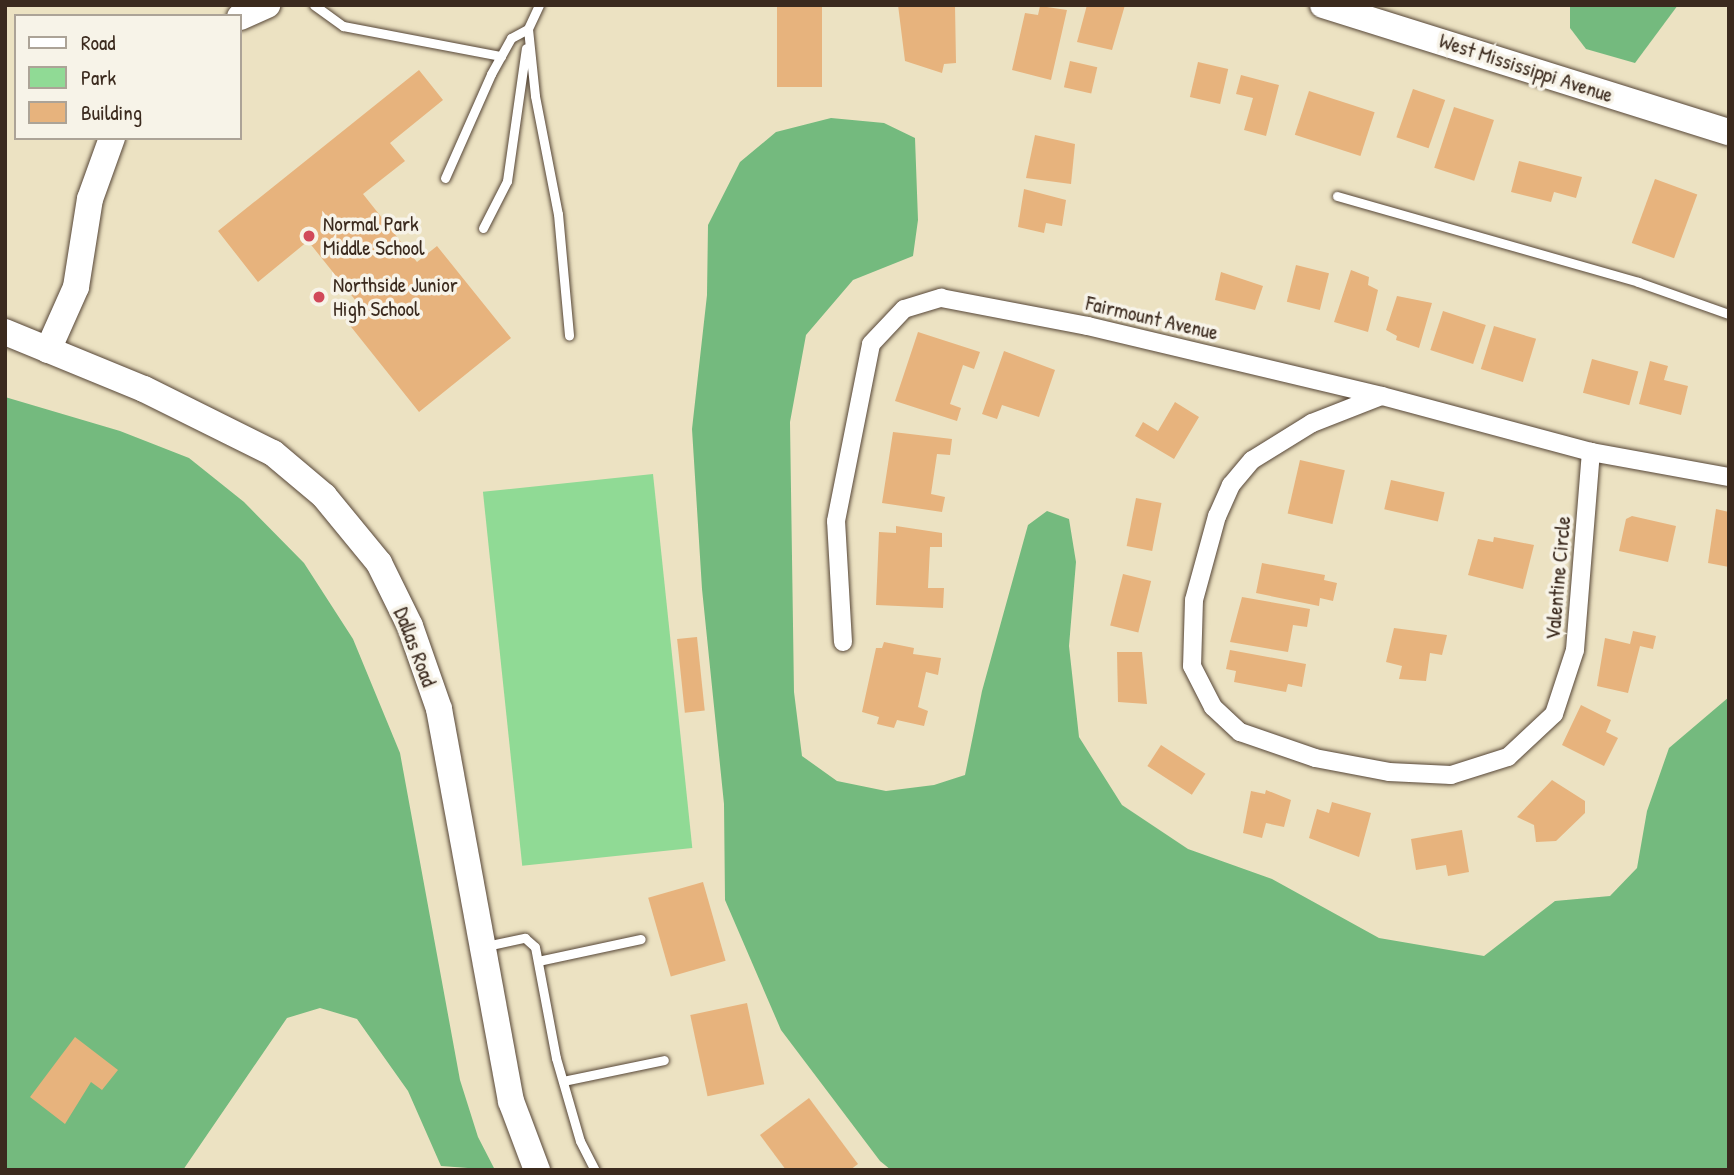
<!DOCTYPE html>
<html>
<head>
<meta charset="utf-8">
<style>
	body { margin:0 }
	#map { position:relative; width:1734px; height:1175px; overflow:hidden; background:#ece2c2; font-family:"Patrick Hand",sans-serif }
	div>[style] { position:absolute }
	.green>* { inset:0; background:#90da95; transform-origin:0 0 }
	.forest>* { inset:0; background:#74ba7e }
	.building>* { inset:0; background:#e7b37d; transform-origin:0 0 }
	.roads { filter:drop-shadow(0 0 2px #564637) drop-shadow(0 0 2px #564637) }
	.lane>* { height:9px; margin:-4.5px; padding:0 4.5px; transform-origin:4.5px; border-radius:4.5px; background:#fff }
	.street>* { height:18px; margin:-9px; padding:0 9px; transform-origin:9px; border-radius:9px; background:#fff }
	.secondary>* { height:26px; margin:-13px; padding:0 13px; transform-origin:13px; border-radius:13px; background:#fff }
	.dots>* { width:19px; height:19px; translate:-50% -50%; box-sizing:border-box; border:4px solid #f7f3e8; border-radius:50% }
	span { translate:-50% -50%; white-space:nowrap; text-align:center; line-height:1.15; -webkit-text-stroke:7px #f7f3e8; paint-order:stroke }
	.street-label { font-size:21px; color:#3b2a1e }
	.poi-label { font-size:21px; color:#3b2a1e }
	.left { translate:0 -50%; text-align:left }
	.frame { position:absolute; inset:0; border:7px solid #3b2a1e; pointer-events:none }
	.legend { position:absolute; left:14px; top:14px; width:228px; height:126px; box-sizing:border-box; background:#f7f3e8; border:2px solid #aca397; margin:0; padding:9px 12px; list-style:none; font-size:21px; color:#3b2a1e }
	.legend li { display:flex; align-items:center; gap:14px; height:35px }
	.legend b { width:35px; border:2px solid #aca397 }
</style>
</head>
<body>
<div id="map">
	<div class="green">
		<i style="left:653px;top:474px;width:376px;height:171px;rotate:84deg"></i>
	</div>
	<div class="forest">
		<i style="clip-path:polygon(1570px 5px,1678px 5px,1635px 63px,1586px 49px,1570px 28px)"></i>
		<i style="clip-path:polygon(831px 118px,884px 123px,915px 138px,918px 220px,913px 256px,853px 280px,806px 335px,790px 422px,794px 692px,802px 756px,837px 781px,886px 791px,934px 785px,965px 775px,982px 691px,1028px 525px,1047px 511px,1069px 519px,1076px 562px,1069px 646px,1079px 737px,1122px 805px,1188px 849px,1272px 879px,1379px 938px,1484px 956px,1555px 901px,1610px 896px,1637px 868px,1647px 811px,1669px 748px,1729px 697px,1729px 1170px,891px 1170px,880px 1161px,781px 1030px,725px 900px,724px 804px,702px 589px,692px 429px,707px 295px,708px 225px,740px 162px,776px 132px)"></i>
		<i style="clip-path:polygon(5px 397px,120px 431px,189px 458px,244px 502px,304px 563px,353px 639px,400px 753px,460px 1080px,478px 1137px,495px 1170px,441px 1166px,408px 1091px,357px 1019px,320px 1008px,287px 1018px,183px 1170px,5px 1170px)"></i>
	</div>
	<div class="building">
		<i style="left:777px;top:5px;width:45px;height:82px"></i>
		<i style="clip-path:polygon(898px 5px,955px 5px,956px 63px,944px 64px,942px 73px,905px 61px)"></i>
		<i style="clip-path:polygon(1087px 5px,1125px 5px,1112px 50px,1077px 42px)"></i>
		<i style="clip-path:polygon(1040px 6px,1067px 10px,1051px 80px,1012px 70px,1025px 13px,1038px 15px)"></i>
		<i style="left:1070px;top:61px;width:28px;height:27px;rotate:13deg"></i>
		<i style="left:1198px;top:62px;width:31px;height:36px;rotate:13deg"></i>
		<i style="clip-path:polygon(419px 70px,443px 100px,390px 143px,405px 161px,363px 194px,417px 262px,437px 246px,511px 338px,419px 412px,340px 313px,356px 301px,308px 241px,258px 282px,218px 231px)"></i>
		<i style="clip-path:polygon(1241px 75px,1279px 85px,1266px 136px,1244px 130px,1253px 98px,1236px 94px)"></i>
		<i style="left:1413px;top:89px;width:34px;height:51px;rotate:19deg"></i>
		<i style="left:1309px;top:91px;width:69px;height:46px;rotate:18deg"></i>
		<i style="left:1454px;top:107px;width:42px;height:64px;rotate:18deg"></i>
		<i style="clip-path:polygon(1035px 135px,1075px 144px,1071px 184px,1026px 178px)"></i>
		<i style="clip-path:polygon(1519px 161px,1582px 177px,1576px 198px,1554px 192px,1551px 202px,1511px 192px)"></i>
		<i style="left:1655px;top:179px;width:45px;height:68px;rotate:20deg"></i>
		<i style="clip-path:polygon(1024px 189px,1066px 200px,1062px 226px,1046px 223px,1044px 233px,1018px 227px)"></i>
		<i style="left:1296px;top:265px;width:34px;height:38px;rotate:14deg"></i>
		<i style="clip-path:polygon(1351px 270px,1369px 277px,1368px 285px,1378px 290px,1368px 332px,1334px 322px)"></i>
		<i style="clip-path:polygon(1221px 272px,1263px 286px,1255px 310px,1215px 300px)"></i>
		<i style="clip-path:polygon(1397px 296px,1432px 303px,1419px 348px,1396px 340px,1397px 336px,1386px 330px)"></i>
		<i style="left:1443px;top:311px;width:45px;height:41px;rotate:18deg"></i>
		<i style="left:1494px;top:326px;width:44px;height:45px;rotate:17deg"></i>
		<i style="clip-path:polygon(918px 332px,980px 352px,974px 369px,963px 365px,950px 404px,961px 408px,957px 421px,895px 401px)"></i>
		<i style="clip-path:polygon(1004px 351px,1055px 370px,1039px 417px,1002px 405px,997px 419px,982px 414px)"></i>
		<i style="left:1592px;top:359px;width:48px;height:35px;rotate:15deg"></i>
		<i style="clip-path:polygon(1650px 361px,1668px 366px,1664px 380px,1688px 386px,1681px 415px,1639px 404px)"></i>
		<i style="clip-path:polygon(1175px 402px,1199px 417px,1174px 459px,1135px 436px,1143px 422px,1158px 431px)"></i>
		<i style="clip-path:polygon(893px 432px,952px 439px,950px 455px,937px 454px,931px 494px,945px 497px,942px 512px,882px 503px)"></i>
		<i style="left:1300px;top:460px;width:46px;height:55px;rotate:13deg"></i>
		<i style="left:1391px;top:480px;width:55px;height:30px;rotate:13deg"></i>
		<i style="left:1136px;top:498px;width:26px;height:49px;rotate:11deg"></i>
		<i style="clip-path:polygon(1716px 509px,1729px 512px,1729px 567px,1708px 563px)"></i>
		<i style="clip-path:polygon(1632px 516px,1676px 526px,1668px 562px,1619px 551px,1626px 519px)"></i>
		<i style="clip-path:polygon(896px 526px,942px 533px,942px 547px,930px 547px,928px 588px,944px 588px,943px 608px,876px 605px,879px 532px,896px 533px)"></i>
		<i style="clip-path:polygon(1494px 537px,1534px 545px,1523px 589px,1468px 575px,1478px 539px,1493px 542px)"></i>
		<i style="clip-path:polygon(1262px 563px,1325px 575px,1324px 580px,1337px 583px,1333px 601px,1320px 598px,1319px 606px,1256px 593px)"></i>
		<i style="left:1123px;top:574px;width:29px;height:53px;rotate:14deg"></i>
		<i style="clip-path:polygon(1242px 597px,1310px 609px,1307px 627px,1293px 625px,1288px 652px,1230px 642px)"></i>
		<i style="clip-path:polygon(1394px 628px,1447px 635px,1442px 655px,1430px 653px,1426px 681px,1399px 679px,1402px 666px,1386px 662px)"></i>
		<i style="clip-path:polygon(1633px 631px,1656px 636px,1653px 649px,1640px 646px,1628px 693px,1597px 686px,1605px 638px,1630px 644px)"></i>
		<i style="left:697px;top:637px;width:74px;height:20px;rotate:84deg"></i>
		<i style="clip-path:polygon(884px 642px,914px 648px,913px 654px,941px 658px,938px 675px,926px 672px,918px 707px,928px 711px,924px 726px,897px 720px,894px 728px,877px 724px,879px 717px,862px 712px,876px 648px,882px 648px)"></i>
		<i style="clip-path:polygon(1230px 650px,1306px 664px,1302px 687px,1288px 684px,1286px 692px,1234px 682px,1236px 671px,1226px 669px)"></i>
		<i style="clip-path:polygon(1117px 652px,1142px 652px,1147px 704px,1118px 702px)"></i>
		<i style="clip-path:polygon(1581px 705px,1611px 720px,1606px 732px,1618px 738px,1604px 766px,1562px 745px)"></i>
		<i style="left:1161px;top:745px;width:53px;height:25px;rotate:33deg"></i>
		<i style="clip-path:polygon(1552px 780px,1585px 801px,1585px 813px,1556px 841px,1536px 842px,1534px 825px,1517px 817px)"></i>
		<i style="clip-path:polygon(1266px 790px,1291px 800px,1284px 827px,1266px 823px,1262px 838px,1243px 833px,1251px 791px,1265px 794px)"></i>
		<i style="clip-path:polygon(1332px 802px,1371px 813px,1359px 857px,1309px 838px,1317px 809px,1329px 813px)"></i>
		<i style="clip-path:polygon(1462px 830px,1469px 872px,1448px 876px,1446px 865px,1416px 870px,1411px 839px)"></i>
		<i style="left:703px;top:882px;width:82px;height:57px;rotate:74deg"></i>
		<i style="left:747px;top:1003px;width:83px;height:58px;rotate:78deg"></i>
		<i style="clip-path:polygon(75px 1037px,118px 1070px,102px 1090px,91px 1082px,65px 1124px,30px 1097px)"></i>
		<i style="clip-path:polygon(809px 1098px,858px 1164px,850px 1170px,786px 1170px,760px 1135px)"></i>
	</div>
	<div class="roads">
		<div class="lane">
			<i style="left:314px;top:5px;width:36px;rotate:36deg"></i>
			<i style="left:343px;top:26px;width:161px;rotate:10.8deg"></i>
			<i style="left:539px;top:5px;width:26px;rotate:115deg"></i>
			<i style="left:528px;top:29px;width:67px;rotate:84deg"></i>
			<i style="left:535px;top:96px;width:120px;rotate:79deg"></i>
			<i style="left:558px;top:214px;width:122px;rotate:84.8deg"></i>
			<i style="left:445px;top:178px;width:114px;rotate:-66.1deg"></i>
			<i style="left:491px;top:74px;width:41px;rotate:-60.9deg"></i>
			<i style="left:511px;top:38px;width:19px;rotate:-28deg"></i>
			<i style="left:1337px;top:196px;width:313px;rotate:15.9deg"></i>
			<i style="left:1638px;top:282px;width:96px;rotate:19.4deg"></i>
			<i style="left:483px;top:228px;width:53px;rotate:-62.9deg"></i>
			<i style="left:507px;top:181px;width:134px;rotate:-81.9deg"></i>
			<i style="left:486px;top:946px;width:40px;rotate:-12deg"></i>
			<i style="left:525px;top:938px;width:13px;rotate:42deg"></i>
			<i style="left:535px;top:947px;width:113px;rotate:79.3deg"></i>
			<i style="left:556px;top:1058px;width:86px;rotate:73.9deg"></i>
			<i style="left:580px;top:1141px;width:33px;rotate:63deg"></i>
			<i style="left:538px;top:961px;width:105px;rotate:-12.1deg"></i>
			<i style="left:563px;top:1081px;width:103px;rotate:-11.7deg"></i>
		</div>
		<div class="street">
			<i style="left:1381px;top:396px;width:74px;rotate:158.6deg"></i>
			<i style="left:1312px;top:423px;width:70px;rotate:148.3deg"></i>
			<i style="left:1252px;top:460px;width:33px;rotate:130deg"></i>
			<i style="left:1231px;top:485px;width:34px;rotate:114deg"></i>
			<i style="left:1217px;top:516px;width:87px;rotate:105.3deg"></i>
			<i style="left:1194px;top:600px;width:66px;rotate:91.7deg"></i>
			<i style="left:1192px;top:666px;width:46px;rotate:62.9deg"></i>
			<i style="left:1213px;top:707px;width:37px;rotate:43deg"></i>
			<i style="left:1240px;top:732px;width:79px;rotate:19.1deg"></i>
			<i style="left:1315px;top:758px;width:75px;rotate:10.7deg"></i>
			<i style="left:1389px;top:772px;width:62px;rotate:2.8deg"></i>
			<i style="left:1451px;top:775px;width:60px;rotate:-17.5deg"></i>
			<i style="left:1508px;top:757px;width:63px;rotate:-43.1deg"></i>
			<i style="left:1554px;top:714px;width:67px;rotate:-71.8deg"></i>
			<i style="left:1575px;top:650px;width:199px;rotate:-85.4deg"></i>
			<i style="left:843px;top:642px;width:121px;rotate:-93.3deg"></i>
			<i style="left:836px;top:521px;width:180px;rotate:-78.8deg"></i>
			<i style="left:871px;top:344px;width:48px;rotate:-46.7deg"></i>
			<i style="left:904px;top:309px;width:39px;rotate:-17deg"></i>
			<i style="left:941px;top:298px;width:150px;rotate:10.8deg"></i>
			<i style="left:1088px;top:326px;width:302px;rotate:13.4deg"></i>
			<i style="left:1382px;top:396px;width:216px;rotate:15deg"></i>
			<i style="left:1591px;top:452px;width:140px;rotate:10.3deg"></i>
		</div>
		<div class="secondary">
			<i style="left:1323px;top:5px;width:425px;rotate:17.4deg"></i>
			<i style="left:240px;top:17px;width:30px;rotate:-24deg"></i>
			<i style="left:5px;top:332px;width:150px;rotate:22.3deg"></i>
			<i style="left:144px;top:389px;width:144px;rotate:26.4deg"></i>
			<i style="left:273px;top:453px;width:67px;rotate:40.1deg"></i>
			<i style="left:324px;top:496px;width:87px;rotate:50.6deg"></i>
			<i style="left:379px;top:563px;width:70px;rotate:63.8deg"></i>
			<i style="left:410px;top:626px;width:88px;rotate:70.7deg"></i>
			<i style="left:439px;top:709px;width:399px;rotate:79.6deg"></i>
			<i style="left:511px;top:1101px;width:74px;rotate:69.4deg"></i>
			<i style="left:48px;top:350px;width:69px;rotate:-66deg"></i>
			<i style="left:76px;top:287px;width:89px;rotate:-81deg"></i>
			<i style="left:90px;top:199px;width:65px;rotate:-70.2deg"></i>
		</div>
	</div>
	<div class="dots">
		<i style="left:309px;top:236px;background:#d1495b"></i>
		<i style="left:319px;top:297px;background:#d1495b"></i>
	</div>
	<div class="street-label">
		<span style="left:1526px;top:68px;rotate:18deg">West Mississippi Avenue</span>
		<span style="left:1152px;top:318px;rotate:13deg">Fairmount Avenue</span>
		<span style="left:1558px;top:578px;rotate:-85deg">Valentine Circle</span>
		<span style="left:415px;top:647px;rotate:69deg">Dallas Road</span>
	</div>
	<div class="poi-label">
		<span class="left" style="left:323px;top:236px">Normal Park<br>Middle School</span>
		<span class="left" style="left:333px;top:297px">Northside Junior<br>High School</span>
	</div>
	<div class="frame"></div>
	<ul class="legend">
	<li><b style="height:9px;background:#fff"></b>Road</li>
	<li><b style="height:19px;background:#90da95"></b>Park</li>
	<li><b style="height:19px;background:#e7b37d"></b>Building</li>
	</ul>
</div>
</body>
</html>
